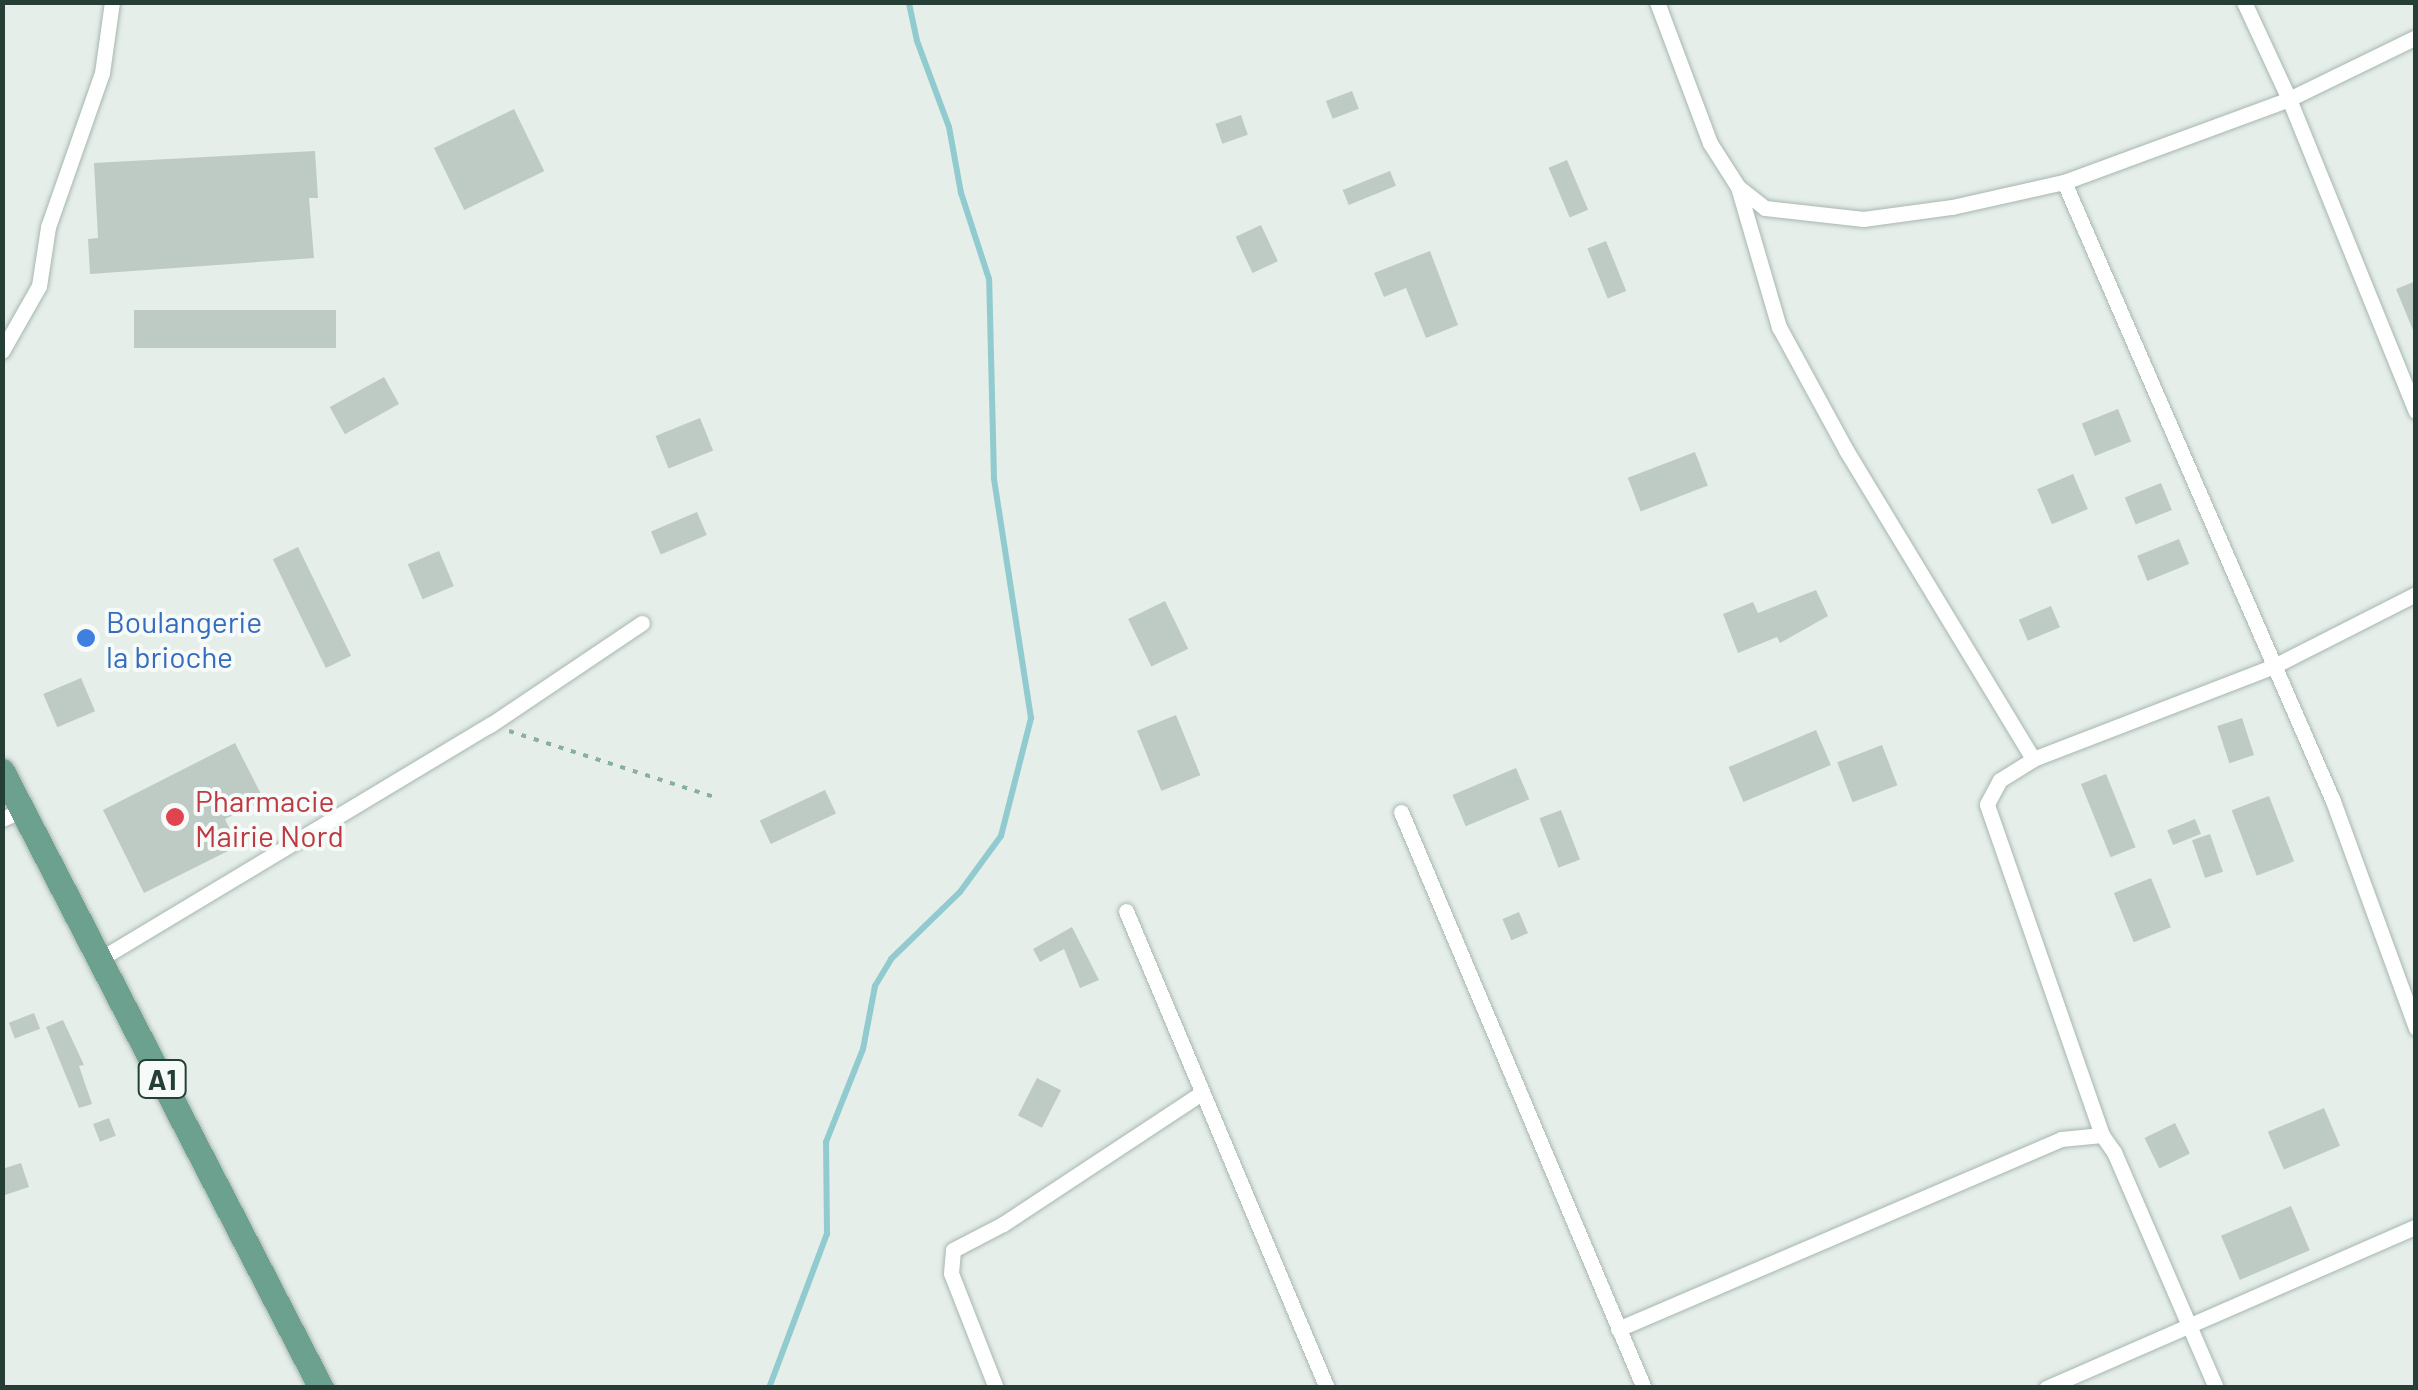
<!DOCTYPE html>
<html>
<head>
<meta charset="utf-8">
<style>
	body { margin:0 }
	#map { position:relative; width:2418px; height:1390px; overflow:hidden; background:#e5eee9; font-family:Barlow,sans-serif }
	div>[style] { position:absolute }
	.stream>* { height:6px; margin:-3px; padding:0 3px; transform-origin:3px; border-radius:3px; background:#91cbcf }
	.building>* { inset:0; background:#becbc5; transform-origin:0 0 }
	.path>* { height:4px; margin-top:-2px; transform-origin:0; background:repeating-linear-gradient(90deg,#88b0a0 0 5px,transparent 0 13px) }
	.roads { filter:drop-shadow(0 0 2px #a8b6b0) drop-shadow(0 0 2px #a8b6b0) }
	.street>* { height:15px; margin:-7.5px; padding:0 7.5px; transform-origin:7.5px; border-radius:7.5px; background:#fff }
	.primary>* { height:25px; margin:-12.5px; padding:0 12.5px; transform-origin:12.5px; border-radius:12.5px; background:#6ca18f }
	.dots>* { width:28px; height:28px; translate:-50% -50%; box-sizing:border-box; border:5px solid #f6faf8; border-radius:50% }
	span { translate:-50% -50%; white-space:nowrap; text-align:center; line-height:1.15; -webkit-text-stroke:8px #f6faf8; paint-order:stroke }
	.shield-label span { padding:2px 8px; background:#f6faf8; border:2px solid; border-radius:8px; -webkit-text-stroke-width:0 }
	.shield-label { font-size:28px; color:#253f36; font-weight:700 }
	.shop-label { font-size:30px; color:#366cbe }
	.left { translate:0 -50%; text-align:left }
	.health-label { font-size:30px; color:#be3a42 }
	.frame { position:absolute; inset:0; border:5px solid #253f36; pointer-events:none }
</style>
</head>
<body>
<div id="map">
	<div class="stream">
		<i style="left:769px;top:1388px;width:165px;rotate:-69.4deg"></i>
		<i style="left:827px;top:1234px;width:92px;rotate:-90.6deg"></i>
		<i style="left:826px;top:1142px;width:100px;rotate:-68.3deg"></i>
		<i style="left:863px;top:1049px;width:64px;rotate:-79.2deg"></i>
		<i style="left:875px;top:986px;width:31px;rotate:-59deg"></i>
		<i style="left:891px;top:959px;width:96px;rotate:-44.2deg"></i>
		<i style="left:960px;top:892px;width:69px;rotate:-53.8deg"></i>
		<i style="left:1001px;top:836px;width:122px;rotate:-75.7deg"></i>
		<i style="left:1031px;top:718px;width:243px;rotate:-98.8deg"></i>
		<i style="left:994px;top:478px;width:199px;rotate:-91.4deg"></i>
		<i style="left:989px;top:279px;width:90px;rotate:-108deg"></i>
		<i style="left:961px;top:193px;width:67px;rotate:-100.3deg"></i>
		<i style="left:949px;top:127px;width:92px;rotate:-110.4deg"></i>
		<i style="left:917px;top:41px;width:40px;rotate:-102deg"></i>
	</div>
	<div class="building">
		<i style="left:1352px;top:91px;width:19px;height:28px;rotate:69deg"></i>
		<i style="left:514px;top:109px;width:69px;height:89px;rotate:64deg"></i>
		<i style="left:1241px;top:115px;width:21px;height:27px;rotate:71deg"></i>
		<i style="clip-path:polygon(315px 151px,318px 198px,309px 198px,314px 258px,90px 274px,88px 239px,98px 238px,94px 163px)"></i>
		<i style="left:1567px;top:160px;width:54px;height:20px;rotate:67deg"></i>
		<i style="left:1390px;top:171px;width:16px;height:51px;rotate:68deg"></i>
		<i style="left:1261px;top:225px;width:40px;height:28px;rotate:65deg"></i>
		<i style="left:1606px;top:241px;width:54px;height:20px;rotate:68deg"></i>
		<i style="clip-path:polygon(1430px 251px,1458px 325px,1426px 338px,1406px 288px,1384px 297px,1374px 273px)"></i>
		<i style="clip-path:polygon(2416px 281px,2416px 335px,2415px 335px,2396px 289px)"></i>
		<i style="left:134px;top:310px;width:202px;height:38px"></i>
		<i style="left:384px;top:377px;width:31px;height:62px;rotate:61deg"></i>
		<i style="left:2118px;top:409px;width:35px;height:39px;rotate:68deg"></i>
		<i style="left:700px;top:418px;width:35px;height:48px;rotate:68deg"></i>
		<i style="left:1695px;top:452px;width:36px;height:72px;rotate:69deg"></i>
		<i style="left:2073px;top:474px;width:38px;height:39px;rotate:67deg"></i>
		<i style="left:2161px;top:483px;width:29px;height:39px;rotate:68deg"></i>
		<i style="left:697px;top:512px;width:25px;height:50px;rotate:67deg"></i>
		<i style="left:2179px;top:539px;width:27px;height:45px;rotate:68deg"></i>
		<i style="left:298px;top:547px;width:121px;height:28px;rotate:64deg"></i>
		<i style="left:439px;top:551px;width:38px;height:34px;rotate:67deg"></i>
		<i style="clip-path:polygon(1816px 590px,1828px 616px,1780px 643px,1777px 637px,1738px 653px,1723px 614px,1753px 602px,1758px 613px)"></i>
		<i style="left:1165px;top:601px;width:53px;height:41px;rotate:64deg"></i>
		<i style="left:2051px;top:606px;width:23px;height:35px;rotate:67deg"></i>
		<i style="left:81px;top:678px;width:36px;height:41px;rotate:67deg"></i>
		<i style="left:1176px;top:715px;width:65px;height:42px;rotate:68deg"></i>
		<i style="left:2242px;top:718px;width:39px;height:26px;rotate:72deg"></i>
		<i style="left:1816px;top:730px;width:38px;height:95px;rotate:67deg"></i>
		<i style="clip-path:polygon(235px 743px,264px 800px,225px 819px,238px 846px,144px 893px,103px 810px)"></i>
		<i style="left:1882px;top:745px;width:43px;height:48px;rotate:69deg"></i>
		<i style="left:1516px;top:768px;width:34px;height:69px;rotate:67deg"></i>
		<i style="left:2106px;top:774px;width:79px;height:27px;rotate:68deg"></i>
		<i style="left:825px;top:790px;width:26px;height:72px;rotate:65deg"></i>
		<i style="left:2269px;top:796px;width:70px;height:40px;rotate:69deg"></i>
		<i style="left:1561px;top:810px;width:53px;height:23px;rotate:69deg"></i>
		<i style="left:2195px;top:819px;width:16px;height:30px;rotate:68deg"></i>
		<i style="left:2210px;top:834px;width:40px;height:19px;rotate:71deg"></i>
		<i style="left:2151px;top:878px;width:53px;height:40px;rotate:68deg"></i>
		<i style="left:1519px;top:912px;width:23px;height:18px;rotate:67deg"></i>
		<i style="clip-path:polygon(1072px 927px,1099px 980px,1080px 988px,1064px 949px,1040px 962px,1033px 949px)"></i>
		<i style="left:34px;top:1013px;width:17px;height:27px;rotate:69deg"></i>
		<i style="clip-path:polygon(63px 1020px,84px 1065px,79px 1066px,92px 1104px,79px 1108px,46px 1027px)"></i>
		<i style="left:1037px;top:1078px;width:27px;height:42px;rotate:27deg"></i>
		<i style="left:2324px;top:1108px;width:41px;height:61px;rotate:67deg"></i>
		<i style="left:109px;top:1118px;width:19px;height:17px;rotate:69deg"></i>
		<i style="left:2175px;top:1123px;width:34px;height:34px;rotate:64deg"></i>
		<i style="clip-path:polygon(21px 1163px,29px 1187px,2px 1196px,2px 1169px)"></i>
		<i style="left:2291px;top:1206px;width:48px;height:76px;rotate:67deg"></i>
	</div>
	<div class="path">
		<i style="left:509px;top:731px;width:216px;rotate:17.8deg"></i>
	</div>
	<div class="roads">
		<div class="street">
			<i style="left:1657px;top:2px;width:151px;rotate:69.4deg"></i>
			<i style="left:1710px;top:143px;width:52px;rotate:57.5deg"></i>
			<i style="left:1738px;top:187px;width:34px;rotate:38deg"></i>
			<i style="left:1765px;top:208px;width:99px;rotate:6.4deg"></i>
			<i style="left:1863px;top:219px;width:90px;rotate:-7.7deg"></i>
			<i style="left:1952px;top:207px;width:115px;rotate:-12.6deg"></i>
			<i style="left:2064px;top:182px;width:240px;rotate:-20.2deg"></i>
			<i style="left:2289px;top:99px;width:141px;rotate:-26deg"></i>
			<i style="left:2244px;top:2px;width:107px;rotate:65.1deg"></i>
			<i style="left:2289px;top:99px;width:337px;rotate:67.9deg"></i>
			<i style="left:2064px;top:182px;width:675px;rotate:66.51deg"></i>
			<i style="left:2333px;top:801px;width:242px;rotate:69.9deg"></i>
			<i style="left:1738px;top:187px;width:146px;rotate:73.7deg"></i>
			<i style="left:1779px;top:327px;width:140px;rotate:61.4deg"></i>
			<i style="left:1846px;top:450px;width:361px;rotate:58.8deg"></i>
			<i style="left:2px;top:351px;width:75px;rotate:-60.4deg"></i>
			<i style="left:39px;top:286px;width:60px;rotate:-81.3deg"></i>
			<i style="left:48px;top:227px;width:163px;rotate:-70.7deg"></i>
			<i style="left:102px;top:73px;width:72px;rotate:-82deg"></i>
			<i style="left:1401px;top:812px;width:625px;rotate:67.13deg"></i>
			<i style="left:2px;top:819px;width:22px;rotate:-24deg"></i>
			<i style="left:1126px;top:911px;width:518px;rotate:67.15deg"></i>
			<i style="left:100px;top:959px;width:455px;rotate:-31deg"></i>
			<i style="left:490px;top:725px;width:183px;rotate:-33.9deg"></i>
			<i style="left:2102px;top:1135px;width:350px;rotate:-109.2deg"></i>
			<i style="left:1987px;top:804px;width:27px;rotate:-62deg"></i>
			<i style="left:2000px;top:780px;width:39px;rotate:-32deg"></i>
			<i style="left:2033px;top:759px;width:258px;rotate:-21.1deg"></i>
			<i style="left:2274px;top:666px;width:159px;rotate:-26.9deg"></i>
			<i style="left:1618px;top:1329px;width:482px;rotate:-23.2deg"></i>
			<i style="left:2061px;top:1139px;width:41px;rotate:-5.6deg"></i>
			<i style="left:2102px;top:1135px;width:21px;rotate:55deg"></i>
			<i style="left:2114px;top:1152px;width:257px;rotate:66.6deg"></i>
			<i style="left:996px;top:1388px;width:123px;rotate:-111.4deg"></i>
			<i style="left:951px;top:1273px;width:23px;rotate:-85deg"></i>
			<i style="left:953px;top:1250px;width:56px;rotate:-27.5deg"></i>
			<i style="left:1003px;top:1224px;width:238px;rotate:-33.4deg"></i>
			<i style="left:2046px;top:1388px;width:404px;rotate:-23.6deg"></i>
		</div>
		<div class="primary">
			<i style="left:2px;top:771px;width:695px;rotate:62.66deg"></i>
		</div>
	</div>
	<div class="dots">
		<i style="left:86px;top:638px;background:#3f7fe0"></i>
		<i style="left:175px;top:817px;background:#e0444e"></i>
	</div>
	<div class="shield-label">
		<span style="left:162px;top:1079px">A1</span>
	</div>
	<div class="shop-label">
		<span class="left" style="left:106px;top:638px">Boulangerie<br>la brioche</span>
	</div>
	<div class="health-label">
		<span class="left" style="left:195px;top:817px">Pharmacie<br>Mairie Nord</span>
	</div>
	<div class="frame"></div>
</div>
</body>
</html>
